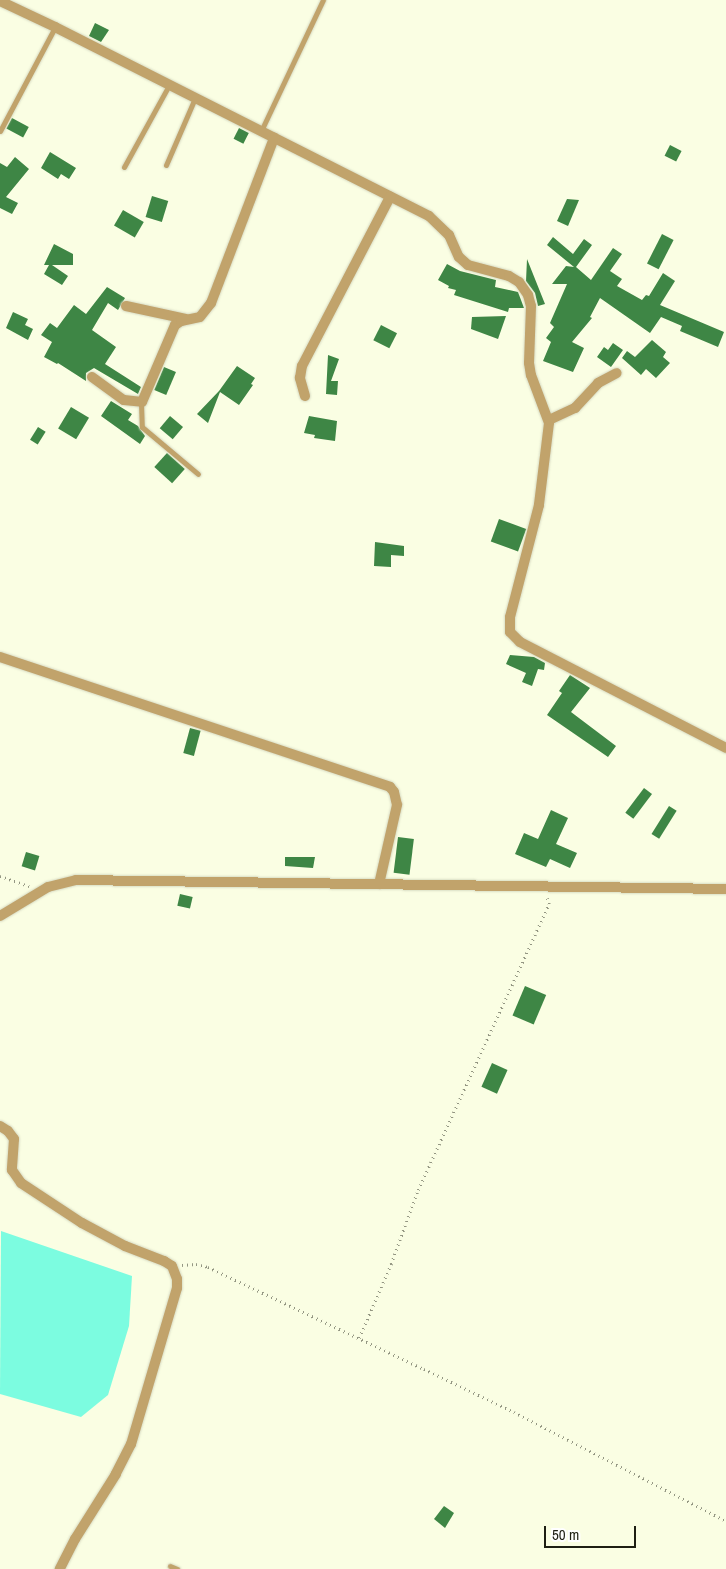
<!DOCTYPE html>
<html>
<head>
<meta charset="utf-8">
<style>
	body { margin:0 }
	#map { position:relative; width:726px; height:1569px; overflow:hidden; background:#fafee3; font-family:"Archivo Narrow",sans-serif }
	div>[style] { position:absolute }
	.water>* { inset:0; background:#7cfce0 }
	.building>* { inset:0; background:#3e8645; transform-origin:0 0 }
	.path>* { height:2.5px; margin-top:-1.25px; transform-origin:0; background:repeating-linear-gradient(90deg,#939682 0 1px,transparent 0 5px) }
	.roads { filter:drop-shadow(0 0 1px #d7dac2) drop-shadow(0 0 1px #d7dac2) }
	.service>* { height:5px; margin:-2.5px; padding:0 2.5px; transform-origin:2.5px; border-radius:2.5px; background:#c1a36b }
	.minor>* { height:10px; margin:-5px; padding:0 5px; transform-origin:5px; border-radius:5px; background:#c1a36b }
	span { translate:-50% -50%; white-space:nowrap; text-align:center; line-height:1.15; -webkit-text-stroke:5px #fff; paint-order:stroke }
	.scale { position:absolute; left:544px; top:1526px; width:92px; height:22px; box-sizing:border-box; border:2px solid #1e1f13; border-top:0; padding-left:6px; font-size:15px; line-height:18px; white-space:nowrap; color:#1e1f13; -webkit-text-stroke:4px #fff; paint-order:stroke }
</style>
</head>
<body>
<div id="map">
	<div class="water">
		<i style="clip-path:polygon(1px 1231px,132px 1276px,129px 1326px,108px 1395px,81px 1417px,0 1394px)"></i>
	</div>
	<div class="building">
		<i style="clip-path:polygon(95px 23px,109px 30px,101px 42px,89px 36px)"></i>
		<i style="left:12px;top:118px;width:19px;height:12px;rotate:28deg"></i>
		<i style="left:239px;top:128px;width:11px;height:12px;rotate:27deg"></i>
		<i style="left:670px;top:145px;width:13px;height:12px;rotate:27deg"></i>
		<i style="clip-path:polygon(50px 152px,76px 168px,69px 179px,61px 174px,58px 179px,41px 168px)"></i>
		<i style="clip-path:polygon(15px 157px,29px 169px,6px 197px,18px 203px,12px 214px,0 208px,0 163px,7px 167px)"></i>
		<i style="left:152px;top:196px;width:17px;height:22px;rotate:17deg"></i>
		<i style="clip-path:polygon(567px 199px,579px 200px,568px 226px,557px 221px)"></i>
		<i style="left:123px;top:210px;width:24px;height:18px;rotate:30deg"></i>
		<i style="left:662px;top:234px;width:13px;height:33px;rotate:27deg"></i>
		<i style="clip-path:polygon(553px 237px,573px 254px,584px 239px,592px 245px,576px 267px,591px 280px,613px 248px,622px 254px,610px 271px,622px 279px,617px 286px,642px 300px,646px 295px,649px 296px,663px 273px,675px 281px,660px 305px,724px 332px,718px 347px,680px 331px,682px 326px,661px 317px,650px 333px,600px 298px,590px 317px,592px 318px,572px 342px,584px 348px,573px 372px,543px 361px,551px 342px,546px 338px,554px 327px,550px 323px,567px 284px,552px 284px,566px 266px,574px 267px,547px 245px)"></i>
		<i style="clip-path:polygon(54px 244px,73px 254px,73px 265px,52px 265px,68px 276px,62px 285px,44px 274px,49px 265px,44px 265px)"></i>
		<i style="clip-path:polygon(527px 259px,545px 304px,538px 306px,535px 293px,526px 281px)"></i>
		<i style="clip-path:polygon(447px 264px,460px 271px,496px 280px,495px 287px,518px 292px,524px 308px,509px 308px,508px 312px,454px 295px,456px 290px,448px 288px,449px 286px,438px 280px)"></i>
		<i style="clip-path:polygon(107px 287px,125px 298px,118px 310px,108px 303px,92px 330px,116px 347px,105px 364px,141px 387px,138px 394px,94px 368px,86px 373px,86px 381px,58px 363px,57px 364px,44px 357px,52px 342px,41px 335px,50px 323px,57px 328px,74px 305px,86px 314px)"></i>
		<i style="clip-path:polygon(13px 312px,28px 319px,25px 325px,33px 329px,28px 340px,6px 328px)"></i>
		<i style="clip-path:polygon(506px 316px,498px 339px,471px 329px,472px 317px)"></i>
		<i style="left:381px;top:325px;width:18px;height:17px;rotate:27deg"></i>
		<i style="clip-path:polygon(652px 340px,666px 352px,663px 357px,670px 363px,656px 378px,646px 369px,641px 375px,622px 358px,627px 351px,635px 357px)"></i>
		<i style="clip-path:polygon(613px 343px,623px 350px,611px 367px,597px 357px,604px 347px,608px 350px)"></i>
		<i style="clip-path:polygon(328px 355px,339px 359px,331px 381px,338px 381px,337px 395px,326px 394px)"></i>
		<i style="clip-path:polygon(237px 366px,255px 378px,251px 384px,253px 385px,239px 405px,220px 392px,208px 423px,197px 414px,219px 391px)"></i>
		<i style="left:164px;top:367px;width:13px;height:25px;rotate:23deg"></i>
		<i style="clip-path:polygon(111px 401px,132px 414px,128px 420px,138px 426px,145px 436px,140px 444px,101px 416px)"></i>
		<i style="left:71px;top:407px;width:21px;height:25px;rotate:31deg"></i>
		<i style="left:170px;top:416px;width:17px;height:16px;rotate:40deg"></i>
		<i style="clip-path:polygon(309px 416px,337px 421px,335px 441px,314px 438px,315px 435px,304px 433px)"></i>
		<i style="left:38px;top:427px;width:9px;height:15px;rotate:32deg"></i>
		<i style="left:167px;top:453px;width:24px;height:19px;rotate:42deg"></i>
		<i style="left:499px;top:519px;width:29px;height:24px;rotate:20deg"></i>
		<i style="clip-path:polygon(375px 542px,404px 546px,404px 556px,391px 555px,391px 567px,374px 566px)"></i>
		<i style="clip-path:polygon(510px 655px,534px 657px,545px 663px,544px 670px,538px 669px,532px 686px,522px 682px,526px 673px,506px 664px)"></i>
		<i style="clip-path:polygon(570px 675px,590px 688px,571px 712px,616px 746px,608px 757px,547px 715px,562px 693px,559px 691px)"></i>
		<i style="left:190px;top:728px;width:11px;height:26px;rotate:15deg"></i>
		<i style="left:644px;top:788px;width:10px;height:31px;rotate:37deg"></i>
		<i style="left:669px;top:806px;width:9px;height:33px;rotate:32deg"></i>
		<i style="clip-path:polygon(551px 810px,568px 818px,556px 844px,577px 853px,570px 868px,550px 859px,546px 867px,515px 854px,524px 833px,538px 839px)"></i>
		<i style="left:398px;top:837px;width:16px;height:36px;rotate:7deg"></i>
		<i style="left:26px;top:852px;width:14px;height:15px;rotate:17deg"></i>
		<i style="clip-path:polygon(285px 857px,315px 857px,313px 868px,285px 866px)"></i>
		<i style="left:180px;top:894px;width:13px;height:12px;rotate:13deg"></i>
		<i style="left:525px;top:986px;width:23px;height:32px;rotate:23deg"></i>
		<i style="left:492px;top:1063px;width:17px;height:26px;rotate:24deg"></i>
		<i style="clip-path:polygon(444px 1506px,454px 1513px,445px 1528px,434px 1519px)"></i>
	</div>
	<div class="path">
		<i style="left:0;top:876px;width:31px;rotate:19deg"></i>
		<i style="left:182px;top:1265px;width:14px;rotate:-4deg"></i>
		<i style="left:196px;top:1264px;width:12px;rotate:14deg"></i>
		<i style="left:208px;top:1267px;width:239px;rotate:25.3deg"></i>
		<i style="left:424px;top:1369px;width:100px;rotate:25.5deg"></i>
		<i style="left:514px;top:1412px;width:238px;rotate:27.2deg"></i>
		<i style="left:359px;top:1338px;width:81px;rotate:-66.6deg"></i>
		<i style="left:391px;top:1264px;width:79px;rotate:-70deg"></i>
		<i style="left:418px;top:1190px;width:315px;rotate:-65.4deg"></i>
		<i style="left:549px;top:904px;width:6px;rotate:-108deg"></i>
	</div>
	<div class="roads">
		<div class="service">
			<i style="left:0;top:131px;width:118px;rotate:-62.1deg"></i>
			<i style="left:261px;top:131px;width:145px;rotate:-64.7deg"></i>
			<i style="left:166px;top:165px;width:73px;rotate:-66.6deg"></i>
			<i style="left:124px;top:167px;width:94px;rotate:-61.2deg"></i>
			<i style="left:141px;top:403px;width:24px;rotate:88deg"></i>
			<i style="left:142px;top:427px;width:73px;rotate:40deg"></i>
			<i style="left:170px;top:1566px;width:8px;rotate:23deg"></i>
		</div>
		<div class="minor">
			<i style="left:0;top:1px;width:61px;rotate:25.3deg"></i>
			<i style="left:55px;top:27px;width:419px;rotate:26.8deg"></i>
			<i style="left:429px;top:216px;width:28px;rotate:44deg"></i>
			<i style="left:449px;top:235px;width:24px;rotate:66deg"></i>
			<i style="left:459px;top:257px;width:12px;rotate:42deg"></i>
			<i style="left:468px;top:265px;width:42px;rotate:15deg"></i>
			<i style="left:509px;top:276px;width:12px;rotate:31deg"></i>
			<i style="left:519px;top:282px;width:16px;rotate:55deg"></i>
			<i style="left:528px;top:295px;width:11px;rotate:75deg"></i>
			<i style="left:531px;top:306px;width:57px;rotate:92deg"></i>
			<i style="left:529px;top:363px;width:12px;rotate:81deg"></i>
			<i style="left:531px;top:375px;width:51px;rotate:69.4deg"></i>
			<i style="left:549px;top:423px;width:83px;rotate:97deg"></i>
			<i style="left:539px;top:505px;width:116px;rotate:104.5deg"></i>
			<i style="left:510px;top:617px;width:15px;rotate:90deg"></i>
			<i style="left:510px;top:632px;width:14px;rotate:45deg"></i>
			<i style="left:520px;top:642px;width:232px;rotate:27.2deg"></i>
			<i style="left:126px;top:306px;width:61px;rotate:12.2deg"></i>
			<i style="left:92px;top:377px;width:39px;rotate:36deg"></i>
			<i style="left:124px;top:400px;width:18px;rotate:6deg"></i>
			<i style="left:142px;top:402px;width:84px;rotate:-66.8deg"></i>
			<i style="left:175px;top:325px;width:7px;rotate:-34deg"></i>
			<i style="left:181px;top:321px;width:19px;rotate:-12deg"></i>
			<i style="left:200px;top:317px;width:18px;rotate:-52deg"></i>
			<i style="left:211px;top:303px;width:177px;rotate:-69.1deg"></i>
			<i style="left:305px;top:396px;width:19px;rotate:-106deg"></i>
			<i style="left:300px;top:378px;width:12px;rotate:-81deg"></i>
			<i style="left:302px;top:366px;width:191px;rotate:-62.5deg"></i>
			<i style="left:549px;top:420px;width:29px;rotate:-25deg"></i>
			<i style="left:575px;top:408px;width:34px;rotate:-47deg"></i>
			<i style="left:598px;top:383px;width:21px;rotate:-28deg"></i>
			<i style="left:0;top:657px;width:411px;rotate:18.4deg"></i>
			<i style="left:390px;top:787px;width:6px;rotate:51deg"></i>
			<i style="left:394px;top:792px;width:13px;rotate:77deg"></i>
			<i style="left:397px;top:805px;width:81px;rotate:102.8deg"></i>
			<i style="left:0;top:916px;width:56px;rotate:-31.1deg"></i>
			<i style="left:48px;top:887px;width:29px;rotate:-14deg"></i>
			<i style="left:76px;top:880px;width:650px;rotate:0.79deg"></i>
			<i style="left:0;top:1126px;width:9px;rotate:32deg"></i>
			<i style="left:8px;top:1131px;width:10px;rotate:53deg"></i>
			<i style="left:14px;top:1139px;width:31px;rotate:94deg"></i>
			<i style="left:12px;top:1170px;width:16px;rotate:55deg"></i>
			<i style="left:21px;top:1183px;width:73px;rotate:33.3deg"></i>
			<i style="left:82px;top:1223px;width:49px;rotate:28.1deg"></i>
			<i style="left:125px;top:1246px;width:42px;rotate:21deg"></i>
			<i style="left:164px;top:1261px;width:9px;rotate:32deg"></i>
			<i style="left:172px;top:1266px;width:14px;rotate:69deg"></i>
			<i style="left:177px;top:1279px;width:9px;rotate:90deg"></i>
			<i style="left:177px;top:1288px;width:163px;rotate:106.4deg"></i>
			<i style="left:131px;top:1444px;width:34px;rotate:117deg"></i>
			<i style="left:116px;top:1474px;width:77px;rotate:122.2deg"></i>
			<i style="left:75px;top:1539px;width:34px;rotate:117deg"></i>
		</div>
	</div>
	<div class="scale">50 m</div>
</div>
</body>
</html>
